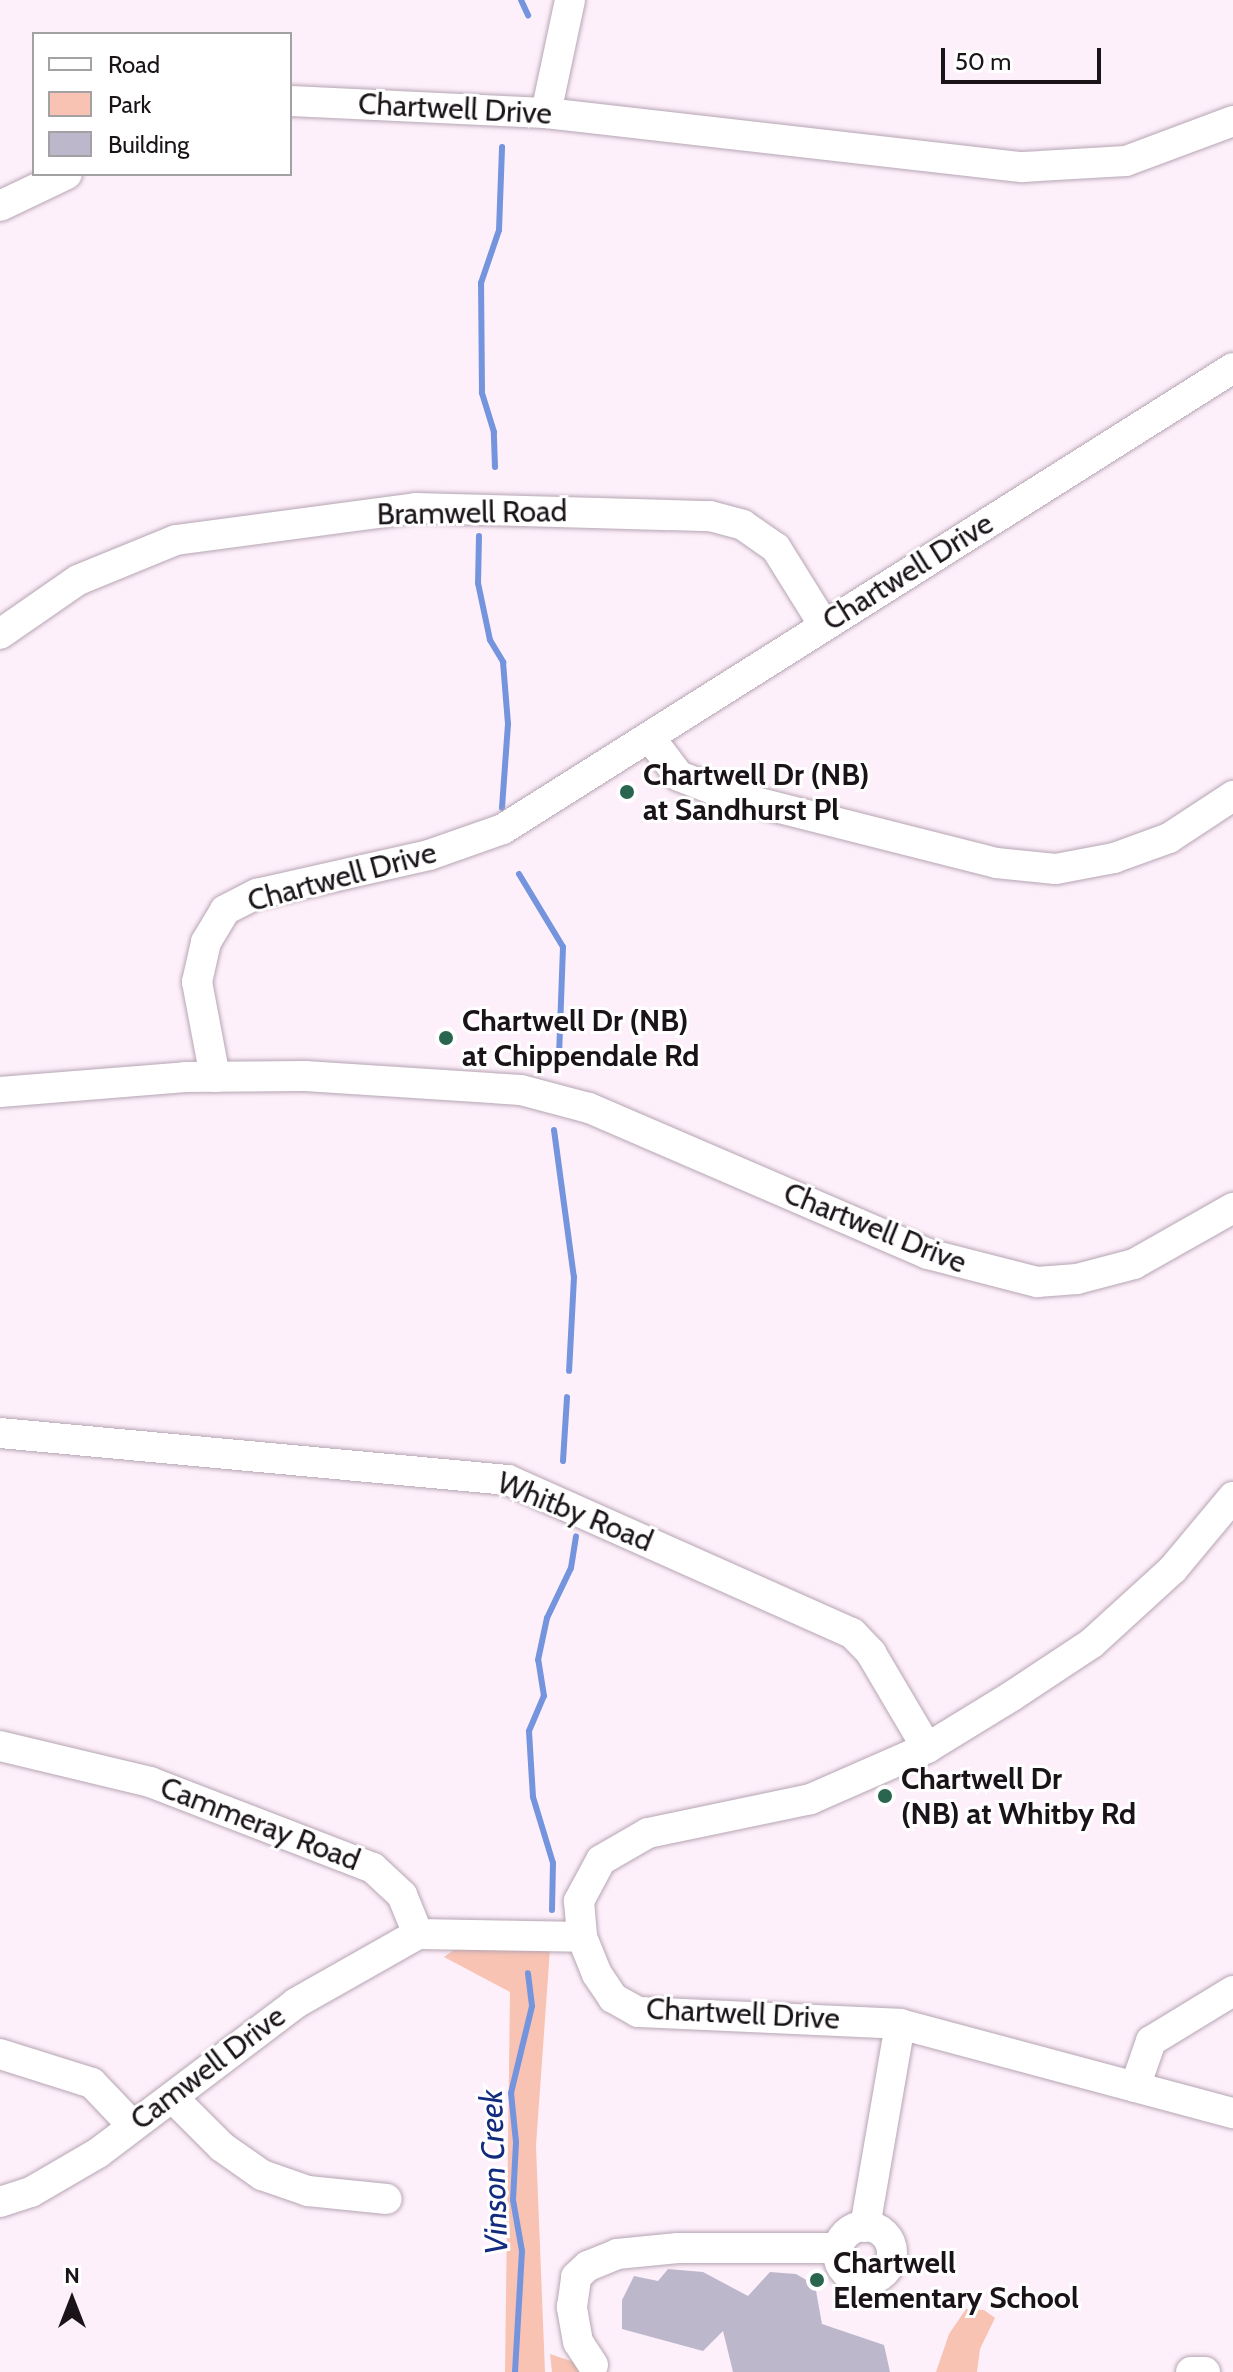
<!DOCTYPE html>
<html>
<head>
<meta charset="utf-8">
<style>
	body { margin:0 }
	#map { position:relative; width:1233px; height:2372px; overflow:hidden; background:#fef0fb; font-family:Cabin,sans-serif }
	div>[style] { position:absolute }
	.green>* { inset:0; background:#f8c3b3 }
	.stream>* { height:6px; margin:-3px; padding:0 3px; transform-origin:3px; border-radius:3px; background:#7494de }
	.building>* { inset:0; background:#bdb7cb }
	.roads { filter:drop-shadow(0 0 2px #b6a5b3) drop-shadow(0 0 2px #b6a5b3) }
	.minor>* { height:30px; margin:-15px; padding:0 15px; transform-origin:15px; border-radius:15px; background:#fff }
	.minor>.ring { margin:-15px; padding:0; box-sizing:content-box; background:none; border:30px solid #fff; border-radius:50% }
	.dots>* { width:22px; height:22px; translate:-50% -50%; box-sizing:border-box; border:4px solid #fff; border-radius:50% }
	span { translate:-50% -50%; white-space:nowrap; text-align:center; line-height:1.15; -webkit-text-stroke:6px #fff; paint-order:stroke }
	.street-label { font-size:30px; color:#1a1419 }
	.poi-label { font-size:30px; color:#1a1419; font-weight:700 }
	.left { translate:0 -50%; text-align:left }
	.water-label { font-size:32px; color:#122b7f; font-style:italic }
	.legend { position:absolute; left:32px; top:32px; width:260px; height:144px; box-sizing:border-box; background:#fff; border:2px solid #a3a1a3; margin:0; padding:10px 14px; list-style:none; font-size:24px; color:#1a1419 }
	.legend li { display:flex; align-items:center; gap:16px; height:40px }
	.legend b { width:40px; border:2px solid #a3a1a3 }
	.north { position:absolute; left:32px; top:2260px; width:80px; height:80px; -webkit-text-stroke:6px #fff; paint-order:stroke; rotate:0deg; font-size:22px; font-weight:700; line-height:32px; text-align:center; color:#1a1419 }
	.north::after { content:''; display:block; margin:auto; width:28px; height:36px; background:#1a1419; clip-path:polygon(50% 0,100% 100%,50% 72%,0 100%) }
	.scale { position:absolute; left:941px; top:48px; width:160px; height:36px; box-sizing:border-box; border:4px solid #1a1419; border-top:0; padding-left:10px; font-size:24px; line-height:28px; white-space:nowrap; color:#1a1419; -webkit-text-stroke:6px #fff; paint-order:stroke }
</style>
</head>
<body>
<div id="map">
	<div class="green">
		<i style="clip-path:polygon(458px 1947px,550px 1949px,536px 2146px,545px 2372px,505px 2372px,510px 1992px,444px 1957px)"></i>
		<i style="clip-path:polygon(966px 2309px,984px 2310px,995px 2318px,980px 2349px,977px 2372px,936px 2372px,949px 2334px)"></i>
		<i style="clip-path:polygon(550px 2354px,589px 2367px,587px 2372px,552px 2372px)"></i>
	</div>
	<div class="stream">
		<i style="left:521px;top:0;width:17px;rotate:65deg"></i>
		<i style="left:495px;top:467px;width:35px;rotate:-92deg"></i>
		<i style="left:494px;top:432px;width:41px;rotate:-107.1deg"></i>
		<i style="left:482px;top:393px;width:110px;rotate:-90.5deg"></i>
		<i style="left:481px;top:283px;width:56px;rotate:-71.2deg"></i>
		<i style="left:499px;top:230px;width:83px;rotate:-87.9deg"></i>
		<i style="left:479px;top:536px;width:47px;rotate:91.2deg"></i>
		<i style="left:478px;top:583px;width:58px;rotate:78.1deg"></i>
		<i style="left:490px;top:640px;width:26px;rotate:59deg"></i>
		<i style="left:503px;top:662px;width:62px;rotate:85.4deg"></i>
		<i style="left:508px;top:724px;width:84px;rotate:94.1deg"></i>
		<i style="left:519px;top:874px;width:85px;rotate:58.9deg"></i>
		<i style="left:563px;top:947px;width:110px;rotate:92.1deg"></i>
		<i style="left:554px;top:1130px;width:148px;rotate:82.3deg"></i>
		<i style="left:574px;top:1277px;width:94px;rotate:93deg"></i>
		<i style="left:563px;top:1461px;width:64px;rotate:-86.4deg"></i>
		<i style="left:552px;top:1910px;width:47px;rotate:-88.8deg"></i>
		<i style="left:553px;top:1863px;width:69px;rotate:-106.9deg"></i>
		<i style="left:533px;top:1797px;width:66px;rotate:-93.5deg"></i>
		<i style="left:529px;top:1731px;width:38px;rotate:-67deg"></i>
		<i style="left:544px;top:1696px;width:36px;rotate:-99deg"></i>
		<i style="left:538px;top:1660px;width:43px;rotate:-77.9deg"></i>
		<i style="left:547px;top:1618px;width:55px;rotate:-64.4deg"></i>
		<i style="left:571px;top:1568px;width:32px;rotate:-81deg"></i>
		<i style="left:515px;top:2372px;width:121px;rotate:-86.7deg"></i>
		<i style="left:522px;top:2251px;width:52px;rotate:-100deg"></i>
		<i style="left:513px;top:2200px;width:58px;rotate:-87deg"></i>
		<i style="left:516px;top:2142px;width:49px;rotate:-95.8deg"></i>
		<i style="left:511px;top:2093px;width:89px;rotate:-76.4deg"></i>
		<i style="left:532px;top:2006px;width:33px;rotate:-97deg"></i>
	</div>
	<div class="building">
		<i style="clip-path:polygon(668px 2269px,703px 2272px,748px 2296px,770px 2272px,796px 2274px,815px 2285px,822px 2324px,884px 2345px,890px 2372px,733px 2372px,723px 2331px,703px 2351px,622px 2329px,622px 2300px,634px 2276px,658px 2281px)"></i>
	</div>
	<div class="roads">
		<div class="minor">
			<i style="left:290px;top:101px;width:256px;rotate:2.7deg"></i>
			<i style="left:546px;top:113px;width:480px;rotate:6.5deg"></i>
			<i style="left:1023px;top:167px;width:103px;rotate:-3.3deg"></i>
			<i style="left:1126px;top:161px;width:114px;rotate:-20.5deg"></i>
			<i style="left:546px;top:113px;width:116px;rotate:-78deg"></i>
			<i style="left:0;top:206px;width:74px;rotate:-25.5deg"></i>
			<i style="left:0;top:634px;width:95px;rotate:-34.7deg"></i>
			<i style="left:78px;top:580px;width:106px;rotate:-22.2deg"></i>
			<i style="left:176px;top:540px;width:242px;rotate:-7.6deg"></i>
			<i style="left:416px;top:508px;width:294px;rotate:1.6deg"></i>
			<i style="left:710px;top:516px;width:34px;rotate:15deg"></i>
			<i style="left:743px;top:525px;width:40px;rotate:34.9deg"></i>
			<i style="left:776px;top:548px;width:91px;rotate:58.1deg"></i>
			<i style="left:651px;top:739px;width:46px;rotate:52.9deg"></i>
			<i style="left:679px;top:776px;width:53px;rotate:21.2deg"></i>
			<i style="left:728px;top:795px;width:276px;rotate:14.2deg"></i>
			<i style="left:996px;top:863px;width:60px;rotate:5.7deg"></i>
			<i style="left:1056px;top:869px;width:59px;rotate:-10.7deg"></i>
			<i style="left:1114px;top:858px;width:59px;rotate:-20deg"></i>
			<i style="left:1169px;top:838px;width:77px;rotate:-33.3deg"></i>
			<i style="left:215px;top:1077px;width:97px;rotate:-100.7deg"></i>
			<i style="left:197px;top:982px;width:41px;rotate:-77.3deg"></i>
			<i style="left:206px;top:942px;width:37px;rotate:-59deg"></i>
			<i style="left:225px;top:910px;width:36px;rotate:-27deg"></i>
			<i style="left:257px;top:894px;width:176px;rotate:-12.8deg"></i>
			<i style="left:429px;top:855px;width:78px;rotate:-19.4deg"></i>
			<i style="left:503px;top:829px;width:863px;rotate:-32.27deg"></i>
			<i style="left:0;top:1092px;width:186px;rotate:-4.6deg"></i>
			<i style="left:185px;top:1077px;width:120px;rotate:-0.5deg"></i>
			<i style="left:305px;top:1076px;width:216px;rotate:3.7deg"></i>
			<i style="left:521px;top:1090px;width:70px;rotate:14.8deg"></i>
			<i style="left:589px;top:1108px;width:369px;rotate:23.3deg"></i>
			<i style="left:928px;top:1254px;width:113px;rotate:14.4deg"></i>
			<i style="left:1037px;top:1282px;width:40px;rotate:-4.3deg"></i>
			<i style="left:1077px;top:1279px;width:59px;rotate:-14.7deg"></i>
			<i style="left:1134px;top:1264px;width:114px;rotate:-29.5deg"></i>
			<i style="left:0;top:1433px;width:510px;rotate:5.29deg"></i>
			<i style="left:508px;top:1480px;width:376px;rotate:24deg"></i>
			<i style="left:852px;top:1633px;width:28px;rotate:46deg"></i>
			<i style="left:871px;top:1653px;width:110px;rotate:59.5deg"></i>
			<i style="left:1233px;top:1497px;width:94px;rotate:129.8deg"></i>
			<i style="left:1173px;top:1569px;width:110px;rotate:137.6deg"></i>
			<i style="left:1092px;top:1643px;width:96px;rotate:146.5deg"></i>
			<i style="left:1012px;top:1696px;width:100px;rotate:148.5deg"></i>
			<i style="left:927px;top:1748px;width:127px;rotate:156.3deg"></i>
			<i style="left:811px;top:1799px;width:167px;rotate:168.2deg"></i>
			<i style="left:648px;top:1833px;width:54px;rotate:150.1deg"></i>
			<i style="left:601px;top:1860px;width:47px;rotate:118.2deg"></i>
			<i style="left:579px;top:1901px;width:36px;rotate:85deg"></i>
			<i style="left:582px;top:1937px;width:40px;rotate:68deg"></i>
			<i style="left:597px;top:1974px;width:29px;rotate:56deg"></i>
			<i style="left:613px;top:1998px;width:29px;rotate:29deg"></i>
			<i style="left:638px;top:2012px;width:262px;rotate:2.6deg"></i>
			<i style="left:900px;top:2024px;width:345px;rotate:15deg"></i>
			<i style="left:0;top:1746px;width:154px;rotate:13.5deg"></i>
			<i style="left:150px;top:1782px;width:239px;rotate:21.1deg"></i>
			<i style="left:373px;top:1868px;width:40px;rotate:43deg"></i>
			<i style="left:402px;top:1895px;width:42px;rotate:67.7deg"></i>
			<i style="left:418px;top:1934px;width:164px;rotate:1deg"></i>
			<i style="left:0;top:2054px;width:96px;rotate:17.5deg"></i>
			<i style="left:92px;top:2083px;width:58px;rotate:46.4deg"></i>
			<i style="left:1135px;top:2087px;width:49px;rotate:-70.8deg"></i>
			<i style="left:1151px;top:2041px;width:96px;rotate:-31.4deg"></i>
			<i style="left:175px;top:2100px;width:66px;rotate:45deg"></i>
			<i style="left:222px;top:2147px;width:49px;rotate:35deg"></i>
			<i style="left:262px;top:2175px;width:49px;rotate:19.2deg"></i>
			<i style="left:308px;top:2191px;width:79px;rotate:5.8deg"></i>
			<i style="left:0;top:2202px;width:33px;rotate:-18deg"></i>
			<i style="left:31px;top:2192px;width:78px;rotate:-30.2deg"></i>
			<i style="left:98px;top:2153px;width:248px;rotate:-37.1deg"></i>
			<i style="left:296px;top:2003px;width:140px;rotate:-29.5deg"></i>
			<i class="ring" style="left:838px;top:2226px;width:24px;height:24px"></i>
			<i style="left:865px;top:2227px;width:206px;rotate:-80.2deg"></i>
			<i style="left:593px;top:2365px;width:27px;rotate:-123deg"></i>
			<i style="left:578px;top:2342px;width:36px;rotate:-100deg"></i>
			<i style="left:572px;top:2307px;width:30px;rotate:-82deg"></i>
			<i style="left:576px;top:2277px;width:16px;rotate:-43deg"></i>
			<i style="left:588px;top:2266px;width:31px;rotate:-22deg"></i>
			<i style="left:617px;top:2254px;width:61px;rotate:-5.6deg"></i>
			<i style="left:678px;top:2248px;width:161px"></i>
			<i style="left:1191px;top:2372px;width:14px"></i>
		</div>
	</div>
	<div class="dots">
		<i style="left:627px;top:792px;background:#29654f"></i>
		<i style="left:446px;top:1038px;background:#29654f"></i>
		<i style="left:885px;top:1796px;background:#29654f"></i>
		<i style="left:817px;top:2280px;background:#29654f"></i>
	</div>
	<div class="street-label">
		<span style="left:455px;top:109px;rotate:3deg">Chartwell Drive</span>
		<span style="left:472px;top:513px;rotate:-1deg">Bramwell Road</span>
		<span style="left:908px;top:572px;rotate:-32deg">Chartwell Drive</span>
		<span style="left:342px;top:877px;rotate:-15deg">Chartwell Drive</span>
		<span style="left:875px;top:1228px;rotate:22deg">Chartwell Drive</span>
		<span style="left:575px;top:1512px;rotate:22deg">Whitby Road</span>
		<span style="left:260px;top:1824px;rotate:21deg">Cammeray Road</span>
		<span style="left:743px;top:2014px;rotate:3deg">Chartwell Drive</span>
		<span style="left:208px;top:2068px;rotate:-37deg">Camwell Drive</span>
	</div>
	<div class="poi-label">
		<span class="left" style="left:643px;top:792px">Chartwell Dr (NB)<br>at Sandhurst Pl</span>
		<span class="left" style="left:462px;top:1038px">Chartwell Dr (NB)<br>at Chippendale Rd</span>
		<span class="left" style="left:901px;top:1796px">Chartwell Dr<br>(NB) at Whitby Rd</span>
		<span class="left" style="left:833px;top:2280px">Chartwell<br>Elementary School</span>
	</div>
	<div class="water-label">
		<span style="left:494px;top:2172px;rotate:-92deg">Vinson Creek</span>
	</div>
	<ul class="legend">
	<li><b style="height:10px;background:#fff"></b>Road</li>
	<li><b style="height:22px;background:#f8c3b3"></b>Park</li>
	<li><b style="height:22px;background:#bdb7cb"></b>Building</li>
	</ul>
	<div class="north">N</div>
	<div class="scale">50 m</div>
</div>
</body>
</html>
